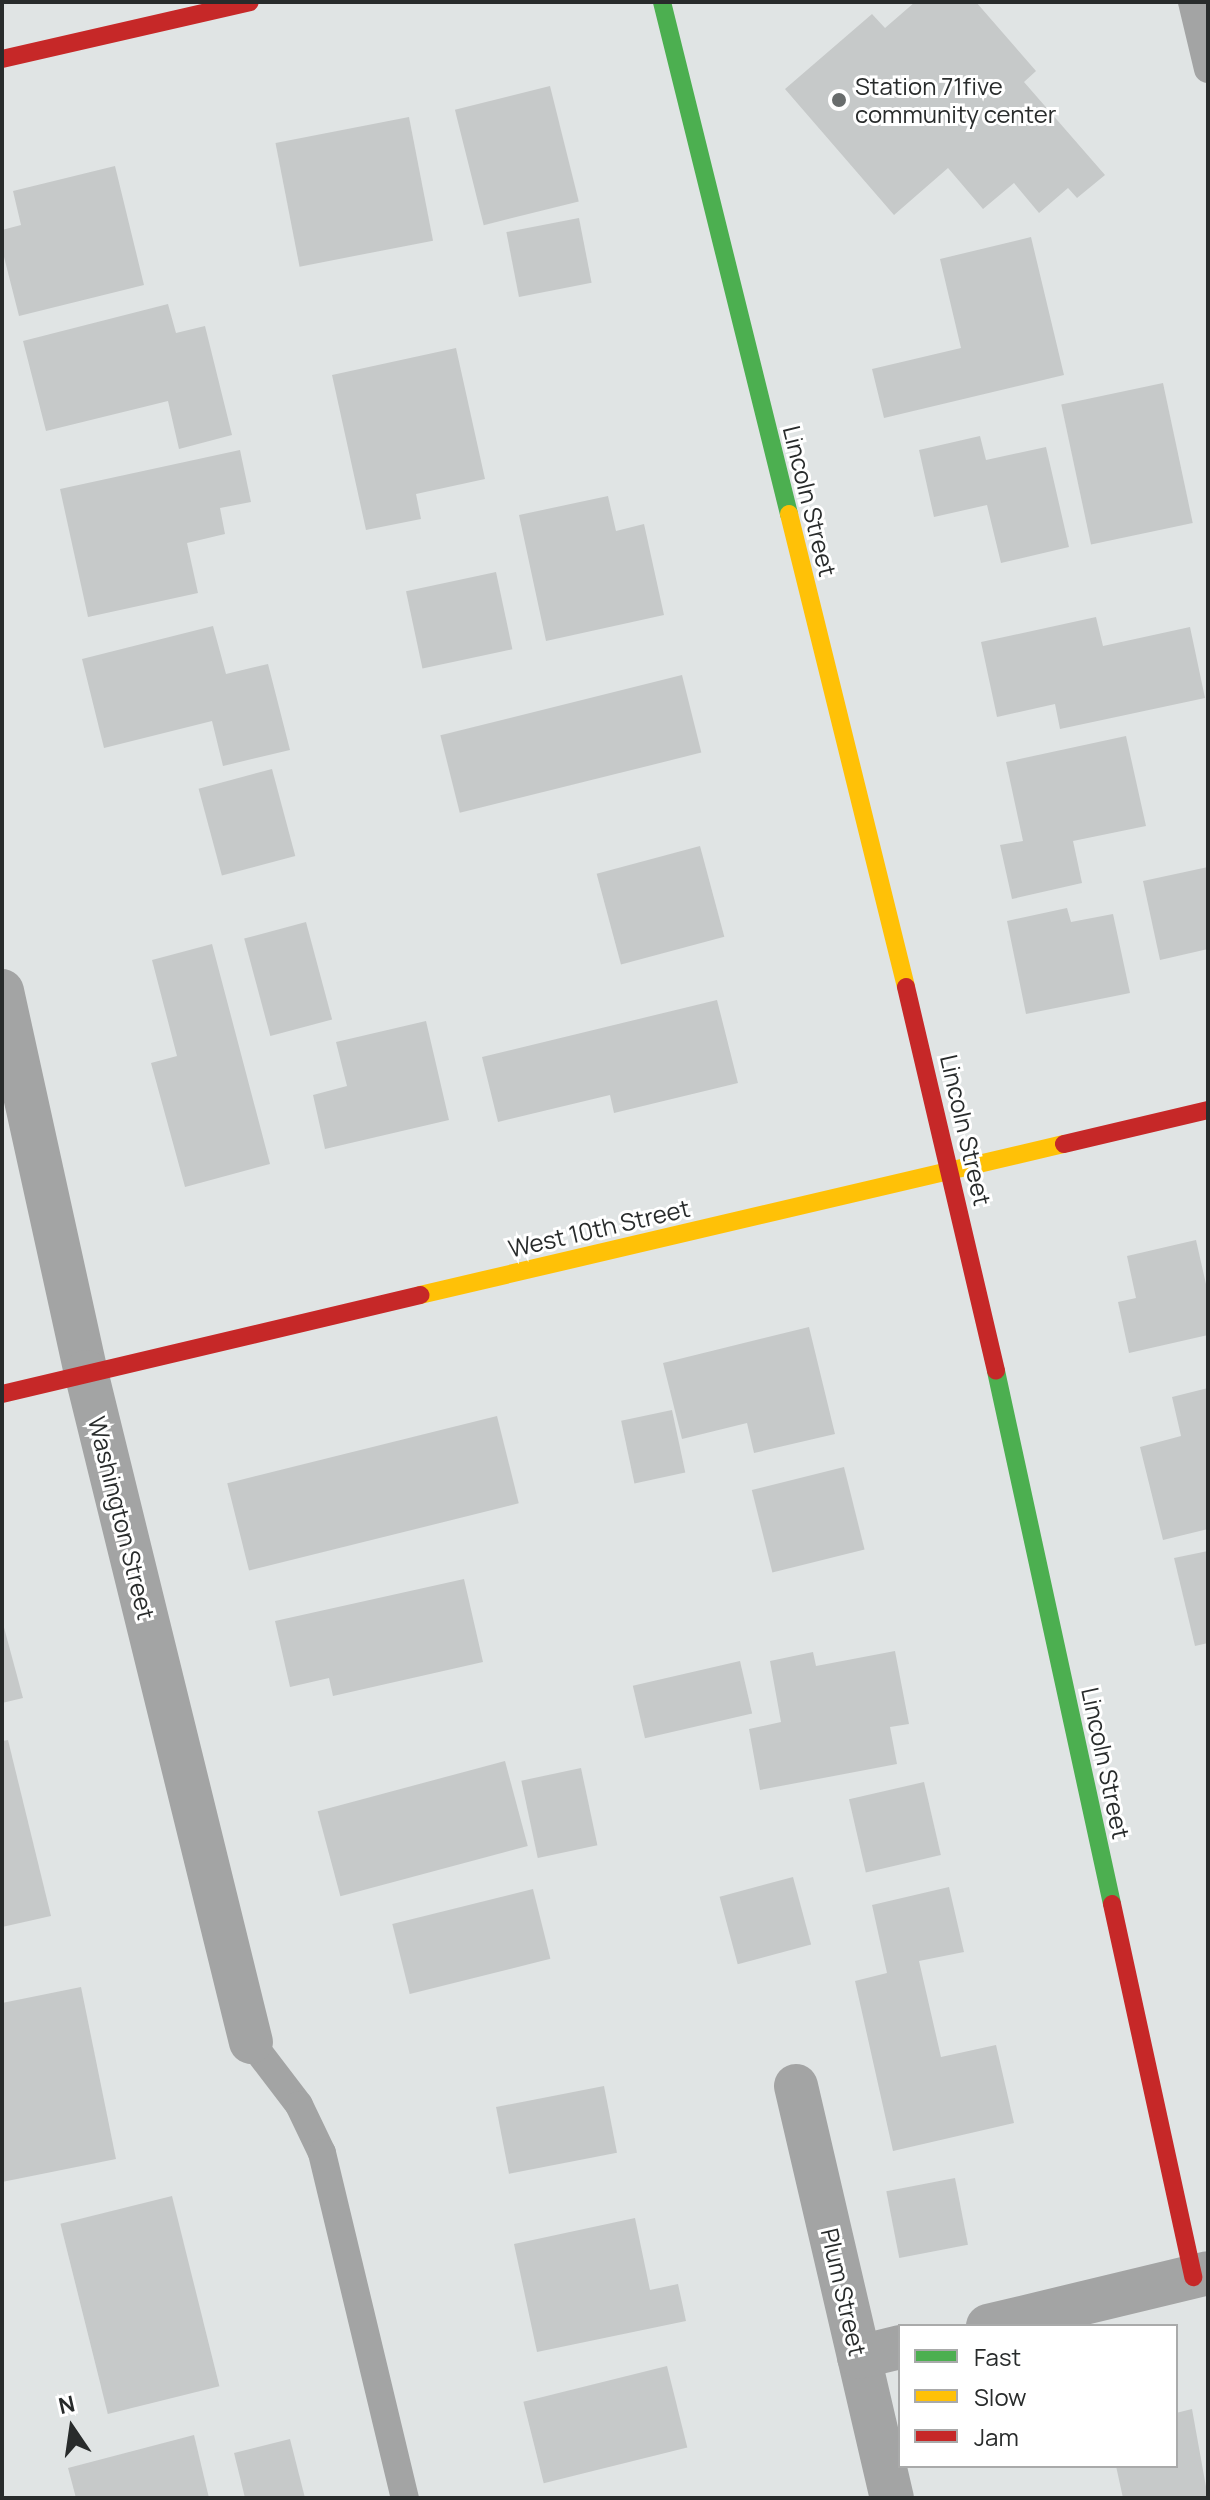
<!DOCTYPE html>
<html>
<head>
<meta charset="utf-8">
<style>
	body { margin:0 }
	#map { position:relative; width:1210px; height:2500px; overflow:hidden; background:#e0e4e4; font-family:Manrope,sans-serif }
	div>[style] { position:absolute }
	.building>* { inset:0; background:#c6c9c9; transform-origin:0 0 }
	.lane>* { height:28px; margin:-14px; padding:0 14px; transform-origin:14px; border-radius:14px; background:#a3a4a4 }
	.street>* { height:44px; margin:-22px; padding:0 22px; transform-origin:22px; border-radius:22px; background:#a3a4a4 }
	.fast>* { height:18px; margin:-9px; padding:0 9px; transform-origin:9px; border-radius:9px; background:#4caf50 }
	.slow>* { height:18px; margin:-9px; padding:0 9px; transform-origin:9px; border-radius:9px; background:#ffc107 }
	.jam>* { height:18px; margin:-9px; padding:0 9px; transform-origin:9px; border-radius:9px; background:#c62828 }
	.dots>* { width:22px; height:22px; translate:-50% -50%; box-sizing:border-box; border:4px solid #fff; border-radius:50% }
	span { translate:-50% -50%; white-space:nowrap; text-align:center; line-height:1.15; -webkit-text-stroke:6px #fff; paint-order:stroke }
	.poi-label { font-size:24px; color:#282b2b }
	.left { translate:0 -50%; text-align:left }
	.street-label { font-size:24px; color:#282b2b }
	.frame { position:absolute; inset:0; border:4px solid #282b2b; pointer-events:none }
	.legend { position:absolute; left:898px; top:2324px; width:280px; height:144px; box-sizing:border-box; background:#fff; border:2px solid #a9aaaa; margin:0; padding:10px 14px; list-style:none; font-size:24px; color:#282b2b }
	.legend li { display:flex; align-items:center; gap:16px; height:40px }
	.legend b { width:40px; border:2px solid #a9aaaa }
	.north { position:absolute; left:32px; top:2388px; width:80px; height:80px; -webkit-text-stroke:6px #fff; paint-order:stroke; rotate:347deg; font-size:22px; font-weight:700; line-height:32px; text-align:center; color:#282b2b }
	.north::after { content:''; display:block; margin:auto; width:28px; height:36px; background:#282b2b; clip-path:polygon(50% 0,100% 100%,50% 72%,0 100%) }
</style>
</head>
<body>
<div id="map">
	<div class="building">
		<i style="clip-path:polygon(915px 2px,976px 2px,1036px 71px,1024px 82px,1105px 175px,1077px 198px,1068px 188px,1039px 213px,1014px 183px,983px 209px,948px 168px,894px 215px,785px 89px,872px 14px,885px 28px)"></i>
		<i style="left:550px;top:86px;width:119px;height:98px;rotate:76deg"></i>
		<i style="left:409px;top:117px;width:126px;height:136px;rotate:79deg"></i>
		<i style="clip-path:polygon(115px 166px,144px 285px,19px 316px,2px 249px,2px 230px,21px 225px,13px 191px)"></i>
		<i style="left:579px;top:218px;width:66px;height:74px;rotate:79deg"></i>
		<i style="clip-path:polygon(1031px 237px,1064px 375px,884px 418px,872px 369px,961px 348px,940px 259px)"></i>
		<i style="clip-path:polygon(168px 304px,176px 333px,205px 326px,232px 435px,179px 449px,168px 401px,46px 431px,23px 341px)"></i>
		<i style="clip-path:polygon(456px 348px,485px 479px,416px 494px,421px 519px,366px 530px,332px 375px)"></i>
		<i style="left:1163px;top:383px;width:143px;height:104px;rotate:78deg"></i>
		<i style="clip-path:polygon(980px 436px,986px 460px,1046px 447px,1069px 547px,1001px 563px,987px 505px,934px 517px,919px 450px)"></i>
		<i style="clip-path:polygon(240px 450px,251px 502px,220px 508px,225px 534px,187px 543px,198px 593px,88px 617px,60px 489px)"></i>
		<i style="clip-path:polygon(608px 496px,616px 531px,644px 524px,664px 615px,546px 641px,519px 515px)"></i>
		<i style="left:496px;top:572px;width:79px;height:92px;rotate:78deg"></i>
		<i style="clip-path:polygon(1096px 617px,1103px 646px,1190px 627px,1205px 698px,1060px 729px,1055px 704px,997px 717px,981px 642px)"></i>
		<i style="clip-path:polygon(213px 626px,226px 674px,268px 664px,290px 750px,223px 766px,212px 721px,104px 748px,82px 659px)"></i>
		<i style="left:682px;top:675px;width:80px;height:249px;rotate:76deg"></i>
		<i style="clip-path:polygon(1126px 736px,1146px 826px,1073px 841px,1082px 883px,1012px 899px,1000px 845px,1023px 841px,1006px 762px)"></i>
		<i style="left:272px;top:769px;width:90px;height:76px;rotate:75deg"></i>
		<i style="left:700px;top:846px;width:94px;height:107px;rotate:75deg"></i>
		<i style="clip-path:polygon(1208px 867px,1208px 949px,1160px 960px,1143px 881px)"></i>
		<i style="clip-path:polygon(1067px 908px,1071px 922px,1113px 914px,1130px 993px,1026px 1014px,1007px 921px)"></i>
		<i style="left:306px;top:922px;width:101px;height:64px;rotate:75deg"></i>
		<i style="clip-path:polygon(212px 944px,270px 1164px,185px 1187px,151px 1063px,177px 1056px,152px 960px)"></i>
		<i style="clip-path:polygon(717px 1000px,738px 1083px,614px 1113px,610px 1095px,498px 1122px,482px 1057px)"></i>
		<i style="clip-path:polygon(426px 1021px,449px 1120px,325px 1149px,313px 1095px,347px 1086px,336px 1042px)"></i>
		<i style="clip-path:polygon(1196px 1240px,1208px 1293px,1208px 1335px,1129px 1353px,1118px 1302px,1136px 1298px,1127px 1256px)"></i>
		<i style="clip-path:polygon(809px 1327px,835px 1434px,754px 1453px,747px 1423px,682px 1439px,663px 1363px)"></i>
		<i style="clip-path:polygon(1208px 1388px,1208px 1529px,1163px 1540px,1140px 1447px,1181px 1436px,1172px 1397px)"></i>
		<i style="left:672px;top:1410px;width:64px;height:52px;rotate:78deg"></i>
		<i style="left:497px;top:1416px;width:90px;height:278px;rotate:76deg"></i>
		<i style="left:844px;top:1467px;width:85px;height:95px;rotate:76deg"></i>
		<i style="clip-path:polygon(1208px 1551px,1208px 1643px,1195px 1646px,1174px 1558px)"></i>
		<i style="clip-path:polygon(464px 1579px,483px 1662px,333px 1696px,329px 1678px,290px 1687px,275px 1621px)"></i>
		<i style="clip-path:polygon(2px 1620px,23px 1698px,2px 1703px)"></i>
		<i style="clip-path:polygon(895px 1651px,909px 1724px,890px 1727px,897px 1764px,760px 1790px,749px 1729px,781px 1722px,770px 1661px,813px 1652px,816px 1666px)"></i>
		<i style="left:740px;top:1661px;width:54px;height:110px;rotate:77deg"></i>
		<i style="clip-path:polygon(8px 1740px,51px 1916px,2px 1927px,2px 1741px)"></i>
		<i style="left:505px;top:1761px;width:88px;height:194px;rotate:75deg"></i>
		<i style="left:581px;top:1768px;width:79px;height:61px;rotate:78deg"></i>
		<i style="left:924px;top:1782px;width:75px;height:77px;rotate:77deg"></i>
		<i style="left:793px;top:1877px;width:70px;height:76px;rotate:75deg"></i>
		<i style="clip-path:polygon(949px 1887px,964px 1952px,919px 1961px,941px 2057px,996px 2045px,1014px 2123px,893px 2151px,855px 1981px,887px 1973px,872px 1905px)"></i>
		<i style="left:533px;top:1889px;width:72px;height:145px;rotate:76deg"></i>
		<i style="clip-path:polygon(81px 1987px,116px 2159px,2px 2182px,2px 2003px)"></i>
		<i style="left:604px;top:2086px;width:68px;height:110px;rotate:79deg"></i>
		<i style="left:955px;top:2178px;width:68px;height:70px;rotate:79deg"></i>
		<i style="left:172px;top:2196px;width:196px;height:115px;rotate:76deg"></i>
		<i style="clip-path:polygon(635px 2218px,650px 2290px,678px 2284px,686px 2321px,537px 2352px,514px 2244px)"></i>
		<i style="left:667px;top:2366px;width:84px;height:148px;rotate:76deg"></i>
		<i style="clip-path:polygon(1192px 2409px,1208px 2498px,1123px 2498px,1116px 2466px,1176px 2466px,1176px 2413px)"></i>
		<i style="clip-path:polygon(194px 2435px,209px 2498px,76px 2498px,68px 2468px)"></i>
		<i style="clip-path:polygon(290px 2439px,305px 2498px,245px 2498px,234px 2453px)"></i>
	</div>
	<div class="lane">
		<i style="left:1192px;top:2px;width:69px;rotate:76.6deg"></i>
		<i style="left:251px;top:2042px;width:79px;rotate:52.7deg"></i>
		<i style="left:299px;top:2105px;width:53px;rotate:64.4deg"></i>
		<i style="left:322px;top:2153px;width:355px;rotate:76.5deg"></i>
	</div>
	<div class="street">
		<i style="left:2px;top:991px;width:390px;rotate:77.6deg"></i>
		<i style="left:86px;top:1372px;width:690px;rotate:76.17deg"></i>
		<i style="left:796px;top:2086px;width:423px;rotate:76.9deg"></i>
		<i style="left:988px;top:2326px;width:226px;rotate:-13.5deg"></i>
		<i style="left:859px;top:2357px;width:42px;rotate:-13.7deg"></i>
	</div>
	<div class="fast">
		<i style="left:662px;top:2px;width:528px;rotate:76.07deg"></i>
		<i style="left:996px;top:1371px;width:545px;rotate:77.72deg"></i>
	</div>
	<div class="slow">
		<i style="left:789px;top:514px;width:487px;rotate:76.1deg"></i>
		<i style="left:420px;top:1295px;width:661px;rotate:-13.2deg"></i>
	</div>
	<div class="jam">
		<i style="left:2px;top:59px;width:254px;rotate:-12.9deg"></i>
		<i style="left:906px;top:987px;width:394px;rotate:76.8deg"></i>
		<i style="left:1064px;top:1144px;width:148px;rotate:-13.3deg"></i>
		<i style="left:2px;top:1394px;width:430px;rotate:-13.3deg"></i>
		<i style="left:1112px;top:1904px;width:382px;rotate:77.7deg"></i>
	</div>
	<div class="dots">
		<i style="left:839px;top:100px;background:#686c6c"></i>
	</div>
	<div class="poi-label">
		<span class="left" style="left:855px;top:100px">Station 71five<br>community center</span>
	</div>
	<div class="street-label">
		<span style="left:810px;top:501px;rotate:76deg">Lincoln Street</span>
		<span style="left:966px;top:1130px;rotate:77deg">Lincoln Street</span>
		<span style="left:599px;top:1228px;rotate:-13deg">West 10th Street</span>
		<span style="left:122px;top:1518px;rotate:76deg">Washington Street</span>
		<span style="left:1106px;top:1763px;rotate:78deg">Lincoln Street</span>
		<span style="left:844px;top:2292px;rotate:77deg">Plum Street</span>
	</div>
	<div class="frame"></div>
	<ul class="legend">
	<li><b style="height:10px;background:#4caf50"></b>Fast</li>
	<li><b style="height:10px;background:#ffc107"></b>Slow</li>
	<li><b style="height:10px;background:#c62828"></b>Jam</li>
	</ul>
	<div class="north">N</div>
</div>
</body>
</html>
